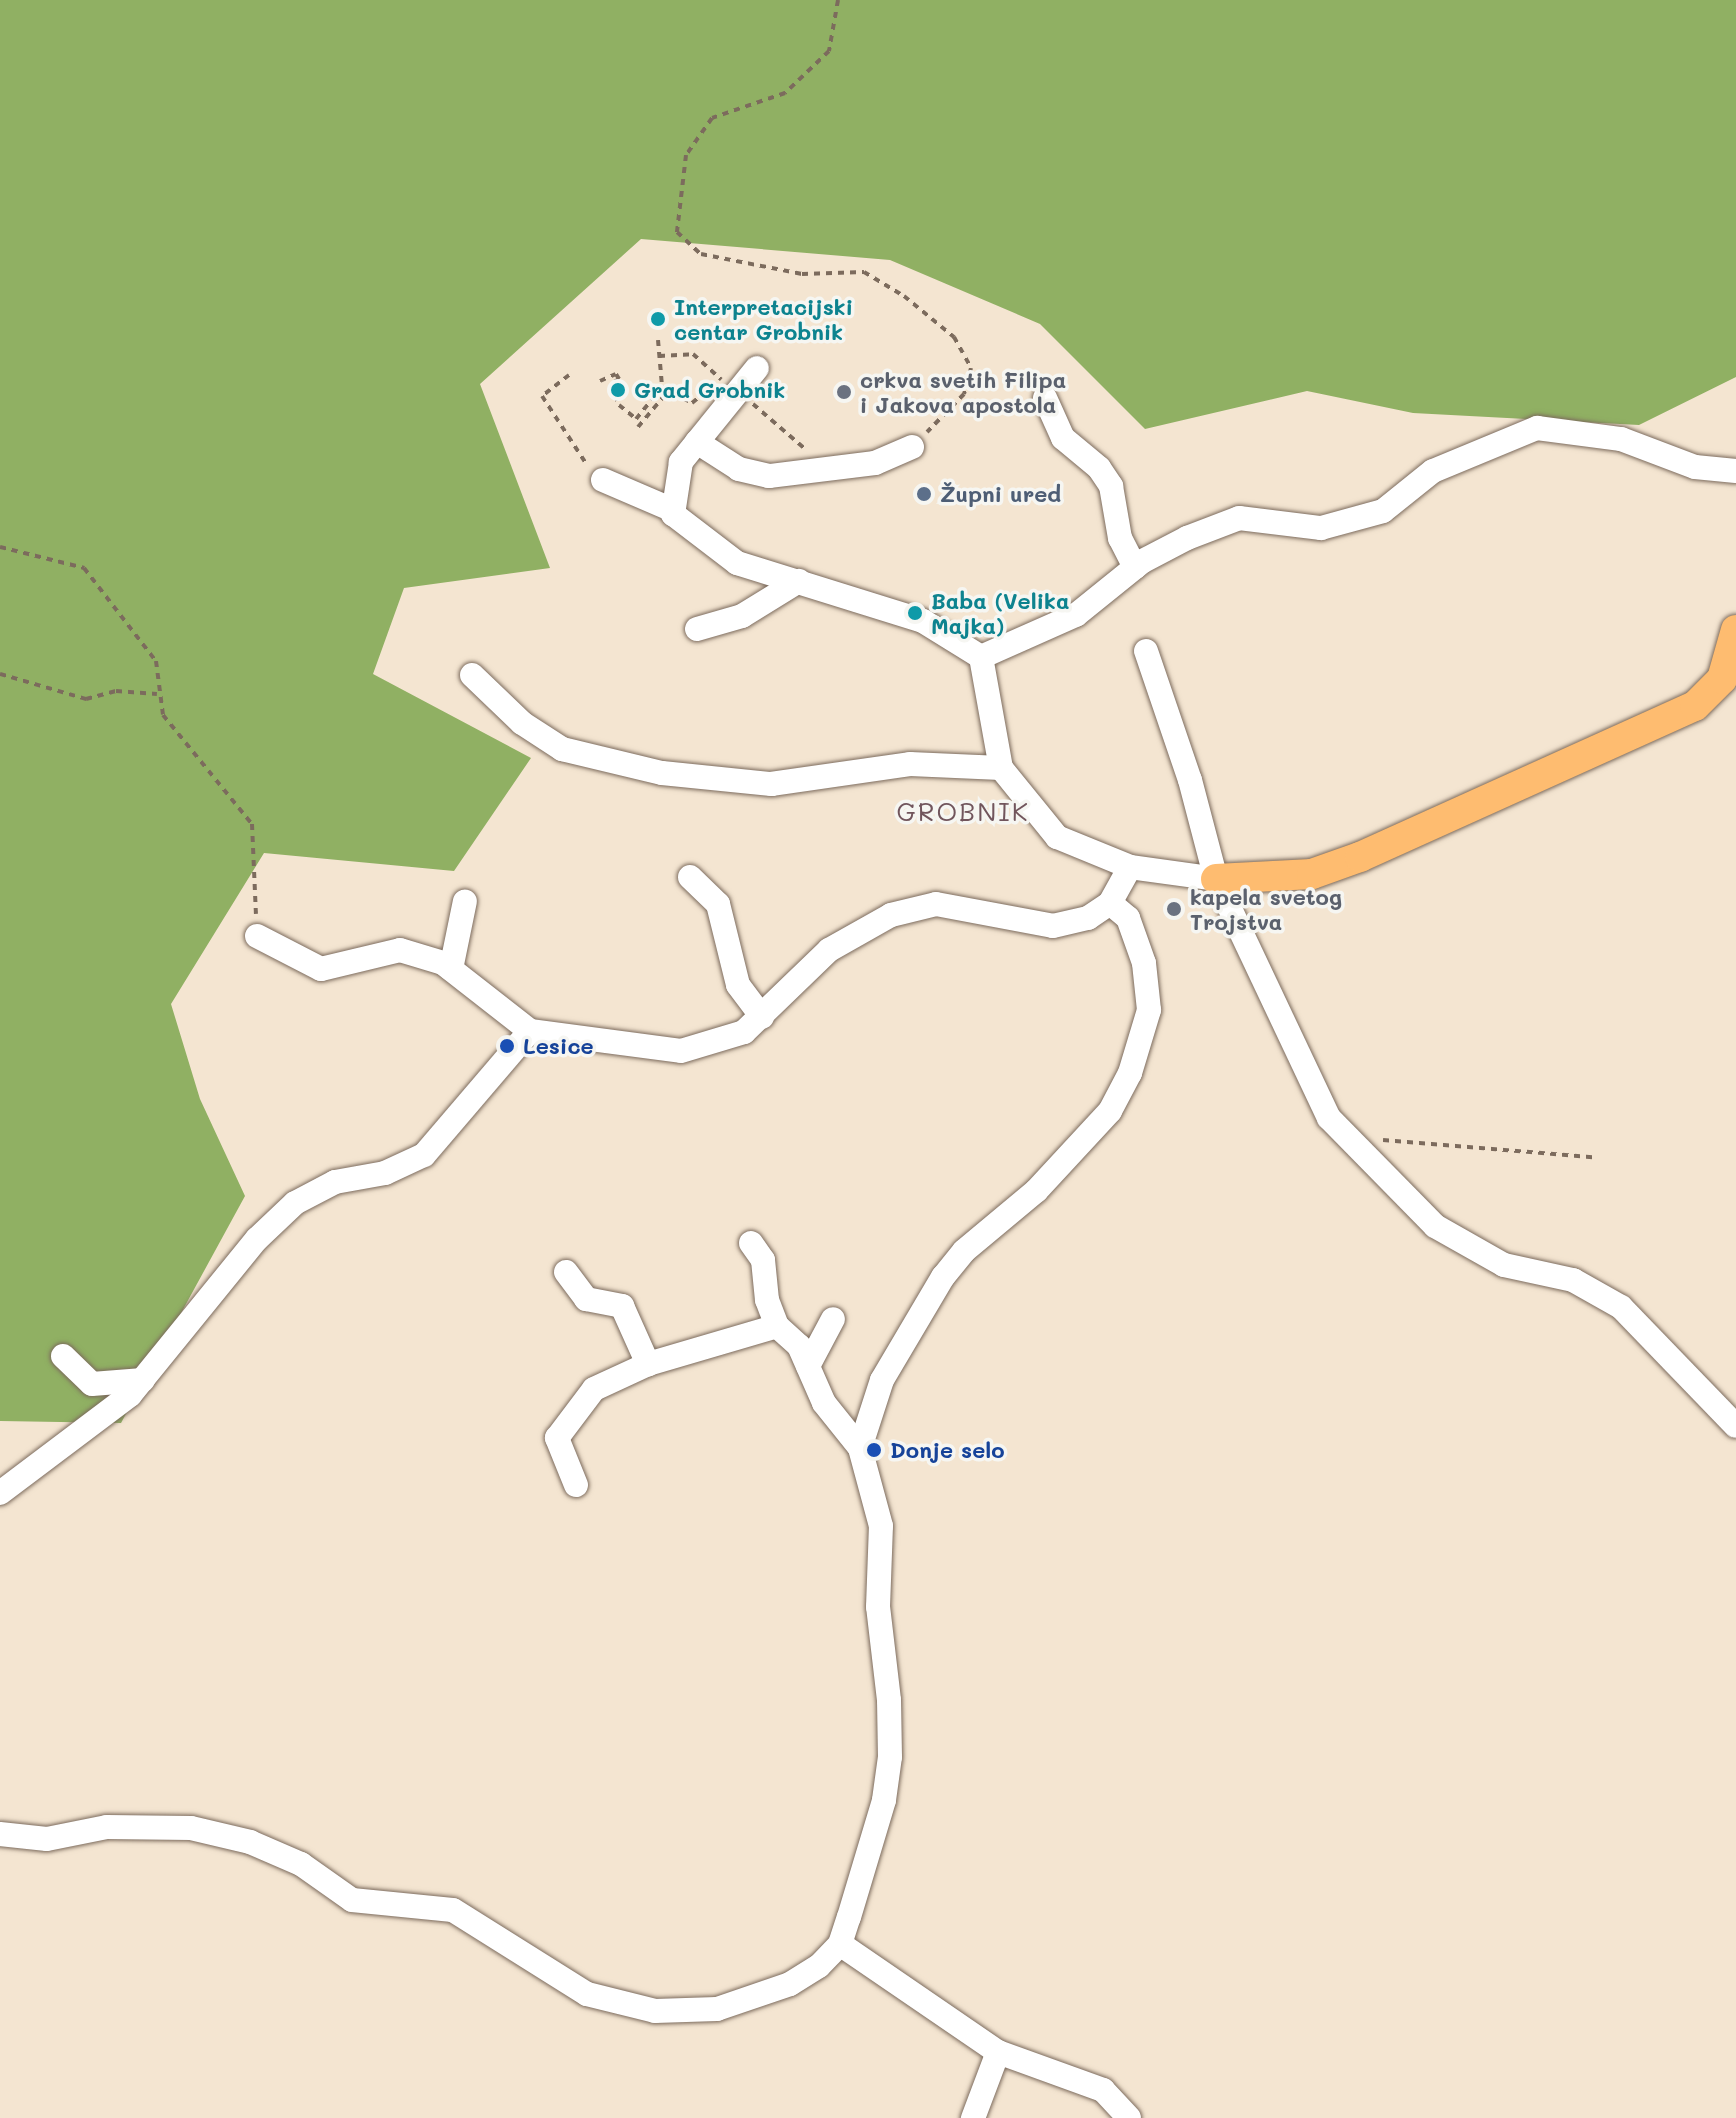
<!DOCTYPE html>
<html>
<head>
<meta charset="utf-8">
<style>
	body { margin:0 }
	#map { position:relative; width:1736px; height:2118px; overflow:hidden; background:#f4e5d1; font-family:Mali,sans-serif }
	div>[style] { position:absolute }
	.forest>* { inset:0; background:#90b063 }
	.path>* { height:4px; margin-top:-2px; transform-origin:0; background:repeating-linear-gradient(90deg,#7c6b5d 0 6px,transparent 0 12px) }
	.roads { filter:drop-shadow(0 0 2px #7c6b5d) drop-shadow(0 0 2px #7c6b5d) }
	.minor>* { height:24px; margin:-12px; padding:0 12px; transform-origin:12px; border-radius:12px; background:#fff }
	.major>* { height:30px; margin:-15px; padding:0 15px; transform-origin:15px; border-radius:15px; background:#febc70 }
	.dots>* { width:22px; height:22px; translate:-50% -50%; box-sizing:border-box; border:4px solid #f6f6f2; border-radius:50% }
	span { translate:-50% -50%; white-space:nowrap; text-align:center; line-height:1.15; -webkit-text-stroke:7px #f6f6f2; paint-order:stroke }
	.culture-label { font-size:22px; color:#0d838f; font-weight:700 }
	.left { translate:0 -50%; text-align:left }
	.worship-label { font-size:22px; color:#5b616d; font-weight:700 }
	.service-label { font-size:22px; color:#4e5e75; font-weight:700 }
	.transit-label { font-size:22px; color:#164399; font-weight:700 }
	.quarter-label { font-size:26px; color:#71555c; letter-spacing:2px }
</style>
</head>
<body>
<div id="map">
	<div class="forest">
		<i style="clip-path:polygon(0 0,1736px 0,1736px 377px,1639px 425px,1413px 413px,1307px 391px,1145px 429px,1040px 324px,890px 260px,641px 239px,480px 384px,550px 568px,404px 588px,373px 674px,531px 758px,454px 871px,264px 853px,171px 1004px,200px 1099px,245px 1196px,121px 1423px,0 1421px)"></i>
	</div>
	<div class="path">
		<i style="left:838px;top:0;width:52px;rotate:100deg"></i>
		<i style="left:829px;top:51px;width:61px;rotate:136.3deg"></i>
		<i style="left:785px;top:93px;width:77px;rotate:161.1deg"></i>
		<i style="left:712px;top:118px;width:45px;rotate:125.1deg"></i>
		<i style="left:686px;top:155px;width:78px;rotate:96.7deg"></i>
		<i style="left:677px;top:232px;width:33px;rotate:43deg"></i>
		<i style="left:701px;top:254px;width:103px;rotate:11.2deg"></i>
		<i style="left:802px;top:274px;width:62px;rotate:-1.8deg"></i>
		<i style="left:864px;top:272px;width:47px;rotate:31deg"></i>
		<i style="left:904px;top:296px;width:65px;rotate:39.4deg"></i>
		<i style="left:954px;top:337px;width:35px;rotate:61deg"></i>
		<i style="left:971px;top:368px;width:27px;rotate:105deg"></i>
		<i style="left:964px;top:394px;width:53px;rotate:134.2deg"></i>
		<i style="left:658px;top:340px;width:46px;rotate:85deg"></i>
		<i style="left:659px;top:356px;width:34px;rotate:-3deg"></i>
		<i style="left:693px;top:354px;width:38px;rotate:42deg"></i>
		<i style="left:569px;top:375px;width:34px;rotate:142deg"></i>
		<i style="left:542px;top:396px;width:82px;rotate:56.9deg"></i>
		<i style="left:600px;top:381px;width:17px;rotate:-24deg"></i>
		<i style="left:616px;top:374px;width:6px;rotate:59deg"></i>
		<i style="left:619px;top:379px;width:9px;rotate:148deg"></i>
		<i style="left:611px;top:384px;width:22px;rotate:69deg"></i>
		<i style="left:619px;top:405px;width:22px;rotate:39deg"></i>
		<i style="left:636px;top:419px;width:41px;rotate:-50.9deg"></i>
		<i style="left:662px;top:387px;width:34px;rotate:28deg"></i>
		<i style="left:692px;top:403px;width:23px;rotate:-40deg"></i>
		<i style="left:753px;top:404px;width:67px;rotate:40.8deg"></i>
		<i style="left:638px;top:427px;width:48px;rotate:-50deg"></i>
		<i style="left:0;top:547px;width:87px;rotate:14deg"></i>
		<i style="left:84px;top:568px;width:118px;rotate:52.3deg"></i>
		<i style="left:156px;top:661px;width:54px;rotate:82.6deg"></i>
		<i style="left:163px;top:715px;width:141px;rotate:50.8deg"></i>
		<i style="left:252px;top:824px;width:90px;rotate:87.5deg"></i>
		<i style="left:0;top:674px;width:90px;rotate:16.2deg"></i>
		<i style="left:86px;top:699px;width:31px;rotate:-15deg"></i>
		<i style="left:116px;top:691px;width:41px;rotate:4.2deg"></i>
		<i style="left:1383px;top:1140px;width:210px;rotate:4.7deg"></i>
	</div>
	<div class="roads">
		<div class="minor">
			<i style="left:1045px;top:398px;width:44px;rotate:65.8deg"></i>
			<i style="left:1063px;top:438px;width:47px;rotate:39.8deg"></i>
			<i style="left:1099px;top:468px;width:22px;rotate:56deg"></i>
			<i style="left:1111px;top:486px;width:53px;rotate:80.2deg"></i>
			<i style="left:1120px;top:538px;width:33px;rotate:63deg"></i>
			<i style="left:697px;top:442px;width:95px;rotate:-51deg"></i>
			<i style="left:912px;top:447px;width:40px;rotate:156.6deg"></i>
			<i style="left:875px;top:463px;width:107px;rotate:173deg"></i>
			<i style="left:769px;top:476px;width:31px;rotate:-167deg"></i>
			<i style="left:739px;top:469px;width:50px;rotate:-147.3deg"></i>
			<i style="left:697px;top:442px;width:26px;rotate:129deg"></i>
			<i style="left:681px;top:462px;width:53px;rotate:98.7deg"></i>
			<i style="left:673px;top:514px;width:81px;rotate:37.4deg"></i>
			<i style="left:737px;top:563px;width:195px;rotate:17.3deg"></i>
			<i style="left:923px;top:621px;width:68px;rotate:31.8deg"></i>
			<i style="left:981px;top:657px;width:113px;rotate:79.8deg"></i>
			<i style="left:603px;top:480px;width:76px;rotate:23.2deg"></i>
			<i style="left:697px;top:629px;width:47px;rotate:-16.1deg"></i>
			<i style="left:742px;top:616px;width:67px;rotate:-31.6deg"></i>
			<i style="left:1146px;top:651px;width:136px;rotate:71.2deg"></i>
			<i style="left:1190px;top:780px;width:102px;rotate:75.3deg"></i>
			<i style="left:1216px;top:879px;width:264px;rotate:64.7deg"></i>
			<i style="left:1329px;top:1118px;width:151px;rotate:45.5deg"></i>
			<i style="left:1435px;top:1226px;width:79px;rotate:29.5deg"></i>
			<i style="left:1504px;top:1265px;width:71px;rotate:12.3deg"></i>
			<i style="left:1573px;top:1280px;width:55px;rotate:29.4deg"></i>
			<i style="left:1621px;top:1307px;width:165px;rotate:46deg"></i>
			<i style="left:981px;top:657px;width:104px;rotate:-23.9deg"></i>
			<i style="left:1076px;top:615px;width:86px;rotate:-38.9deg"></i>
			<i style="left:1143px;top:561px;width:50px;rotate:-27.6deg"></i>
			<i style="left:1187px;top:538px;width:56px;rotate:-21deg"></i>
			<i style="left:1239px;top:518px;width:83px;rotate:7deg"></i>
			<i style="left:1321px;top:528px;width:64px;rotate:-15.3deg"></i>
			<i style="left:1383px;top:511px;width:64px;rotate:-38.7deg"></i>
			<i style="left:1433px;top:471px;width:113px;rotate:-22.5deg"></i>
			<i style="left:1537px;top:428px;width:85px;rotate:7.5deg"></i>
			<i style="left:1621px;top:439px;width:79px;rotate:20.7deg"></i>
			<i style="left:1695px;top:467px;width:41px;rotate:5.6deg"></i>
			<i style="left:472px;top:675px;width:69px;rotate:43.8deg"></i>
			<i style="left:522px;top:723px;width:48px;rotate:33deg"></i>
			<i style="left:562px;top:749px;width:103px;rotate:13.5deg"></i>
			<i style="left:662px;top:773px;width:110px;rotate:5.8deg"></i>
			<i style="left:771px;top:784px;width:140px;rotate:-8.2deg"></i>
			<i style="left:910px;top:764px;width:91px;rotate:2.5deg"></i>
			<i style="left:1001px;top:768px;width:89px;rotate:50.9deg"></i>
			<i style="left:1057px;top:837px;width:79px;rotate:22.3deg"></i>
			<i style="left:690px;top:877px;width:39px;rotate:44deg"></i>
			<i style="left:718px;top:904px;width:83px;rotate:76.1deg"></i>
			<i style="left:738px;top:985px;width:40px;rotate:53deg"></i>
			<i style="left:257px;top:936px;width:72px;rotate:27.3deg"></i>
			<i style="left:321px;top:969px;width:81px;rotate:-13.5deg"></i>
			<i style="left:400px;top:950px;width:45px;rotate:16.8deg"></i>
			<i style="left:443px;top:963px;width:110px;rotate:38deg"></i>
			<i style="left:451px;top:969px;width:69px;rotate:-78.4deg"></i>
			<i style="left:751px;top:1243px;width:21px;rotate:55deg"></i>
			<i style="left:763px;top:1260px;width:40px;rotate:84.3deg"></i>
			<i style="left:767px;top:1300px;width:28px;rotate:69deg"></i>
			<i style="left:566px;top:1272px;width:34px;rotate:53deg"></i>
			<i style="left:586px;top:1299px;width:37px;rotate:11deg"></i>
			<i style="left:622px;top:1306px;width:64px;rotate:65.9deg"></i>
			<i style="left:648px;top:1364px;width:134px;rotate:-16.4deg"></i>
			<i style="left:777px;top:1326px;width:30px;rotate:42deg"></i>
			<i style="left:799px;top:1346px;width:62px;rotate:66.3deg"></i>
			<i style="left:824px;top:1403px;width:58px;rotate:51.3deg"></i>
			<i style="left:63px;top:1356px;width:40px;rotate:44deg"></i>
			<i style="left:92px;top:1384px;width:51px;rotate:-4.5deg"></i>
			<i style="left:808px;top:1366px;width:53px;rotate:-62deg"></i>
			<i style="left:576px;top:1485px;width:51px;rotate:-112deg"></i>
			<i style="left:557px;top:1438px;width:61px;rotate:-52.9deg"></i>
			<i style="left:594px;top:1389px;width:60px;rotate:-24.8deg"></i>
			<i style="left:0;top:1493px;width:163px;rotate:-37deg"></i>
			<i style="left:130px;top:1395px;width:201px;rotate:-50.9deg"></i>
			<i style="left:257px;top:1239px;width:52px;rotate:-43.5deg"></i>
			<i style="left:295px;top:1203px;width:45px;rotate:-27.7deg"></i>
			<i style="left:335px;top:1182px;width:51px;rotate:-10.2deg"></i>
			<i style="left:385px;top:1173px;width:43px;rotate:-24.8deg"></i>
			<i style="left:424px;top:1155px;width:163px;rotate:-49.5deg"></i>
			<i style="left:530px;top:1031px;width:152px;rotate:7.5deg"></i>
			<i style="left:681px;top:1051px;width:66px;rotate:-16.8deg"></i>
			<i style="left:744px;top:1032px;width:118px;rotate:-44deg"></i>
			<i style="left:829px;top:950px;width:71px;rotate:-29.4deg"></i>
			<i style="left:891px;top:915px;width:46px;rotate:-13.7deg"></i>
			<i style="left:936px;top:904px;width:119px;rotate:10.6deg"></i>
			<i style="left:1053px;top:926px;width:36px;rotate:-13deg"></i>
			<i style="left:1088px;top:918px;width:27px;rotate:-34deg"></i>
			<i style="left:1110px;top:903px;width:41px;rotate:-60.9deg"></i>
			<i style="left:1130px;top:867px;width:87px;rotate:7.9deg"></i>
			<i style="left:0;top:1834px;width:47px;rotate:6.1deg"></i>
			<i style="left:47px;top:1839px;width:61px;rotate:-11.3deg"></i>
			<i style="left:107px;top:1827px;width:84px;rotate:0.7deg"></i>
			<i style="left:191px;top:1828px;width:61px;rotate:13.3deg"></i>
			<i style="left:250px;top:1842px;width:56px;rotate:23.3deg"></i>
			<i style="left:301px;top:1864px;width:62px;rotate:35.2deg"></i>
			<i style="left:352px;top:1900px;width:101px;rotate:5.7deg"></i>
			<i style="left:453px;top:1910px;width:158px;rotate:32.1deg"></i>
			<i style="left:587px;top:1994px;width:70px;rotate:14deg"></i>
			<i style="left:655px;top:2011px;width:62px;rotate:-1.8deg"></i>
			<i style="left:717px;top:2009px;width:77px;rotate:-18.9deg"></i>
			<i style="left:790px;top:1984px;width:34px;rotate:-32deg"></i>
			<i style="left:819px;top:1966px;width:30px;rotate:-46deg"></i>
			<i style="left:840px;top:1944px;width:28px;rotate:-72deg"></i>
			<i style="left:849px;top:1917px;width:122px;rotate:-73.3deg"></i>
			<i style="left:884px;top:1800px;width:43px;rotate:-82.1deg"></i>
			<i style="left:890px;top:1757px;width:57px;rotate:-91deg"></i>
			<i style="left:889px;top:1700px;width:94px;rotate:-96.7deg"></i>
			<i style="left:878px;top:1607px;width:81px;rotate:-87.9deg"></i>
			<i style="left:881px;top:1526px;width:81px;rotate:-105.1deg"></i>
			<i style="left:860px;top:1448px;width:71px;rotate:-72.1deg"></i>
			<i style="left:882px;top:1380px;width:120px;rotate:-59.4deg"></i>
			<i style="left:943px;top:1277px;width:33px;rotate:-51deg"></i>
			<i style="left:964px;top:1251px;width:94px;rotate:-39.8deg"></i>
			<i style="left:1036px;top:1191px;width:109px;rotate:-47.2deg"></i>
			<i style="left:1110px;top:1111px;width:43px;rotate:-62.2deg"></i>
			<i style="left:1130px;top:1073px;width:66px;rotate:-73.2deg"></i>
			<i style="left:1149px;top:1010px;width:47px;rotate:-96.1deg"></i>
			<i style="left:1144px;top:963px;width:48px;rotate:-109.6deg"></i>
			<i style="left:1128px;top:918px;width:23px;rotate:-140deg"></i>
			<i style="left:840px;top:1944px;width:191px;rotate:34.4deg"></i>
			<i style="left:998px;top:2052px;width:71px;rotate:110.7deg"></i>
			<i style="left:998px;top:2052px;width:112px;rotate:19.9deg"></i>
			<i style="left:1103px;top:2090px;width:38px;rotate:47deg"></i>
		</div>
		<div class="major">
			<i style="left:1216px;top:879px;width:96px;rotate:-3deg"></i>
			<i style="left:1312px;top:874px;width:51px;rotate:-19.5deg"></i>
			<i style="left:1360px;top:857px;width:367px;rotate:-24.3deg"></i>
			<i style="left:1695px;top:706px;width:38px;rotate:-45deg"></i>
			<i style="left:1722px;top:679px;width:51px;rotate:-74.1deg"></i>
		</div>
	</div>
	<div class="dots">
		<i style="left:658px;top:319px;background:#0f9aa8"></i>
		<i style="left:618px;top:390px;background:#0f9aa8"></i>
		<i style="left:844px;top:392px;background:#6b7280"></i>
		<i style="left:924px;top:494px;background:#5c6f8a"></i>
		<i style="left:915px;top:613px;background:#0f9aa8"></i>
		<i style="left:1174px;top:909px;background:#6b7280"></i>
		<i style="left:507px;top:1046px;background:#1a4fb4"></i>
		<i style="left:874px;top:1450px;background:#1a4fb4"></i>
	</div>
	<div class="culture-label">
		<span class="left" style="left:674px;top:319px">Interpretacijski<br>centar Grobnik</span>
		<span class="left" style="left:634px;top:390px">Grad Grobnik</span>
		<span class="left" style="left:931px;top:613px">Baba (Velika<br>Majka)</span>
	</div>
	<div class="worship-label">
		<span class="left" style="left:860px;top:392px">crkva svetih Filipa<br>i Jakova apostola</span>
		<span class="left" style="left:1190px;top:909px">kapela svetog<br>Trojstva</span>
	</div>
	<div class="service-label">
		<span class="left" style="left:940px;top:494px">Župni ured</span>
	</div>
	<div class="transit-label">
		<span class="left" style="left:523px;top:1046px">Lesice</span>
		<span class="left" style="left:890px;top:1450px">Donje selo</span>
	</div>
	<div class="quarter-label">
		<span style="left:963px;top:812px">GROBNIK</span>
	</div>
</div>
</body>
</html>
